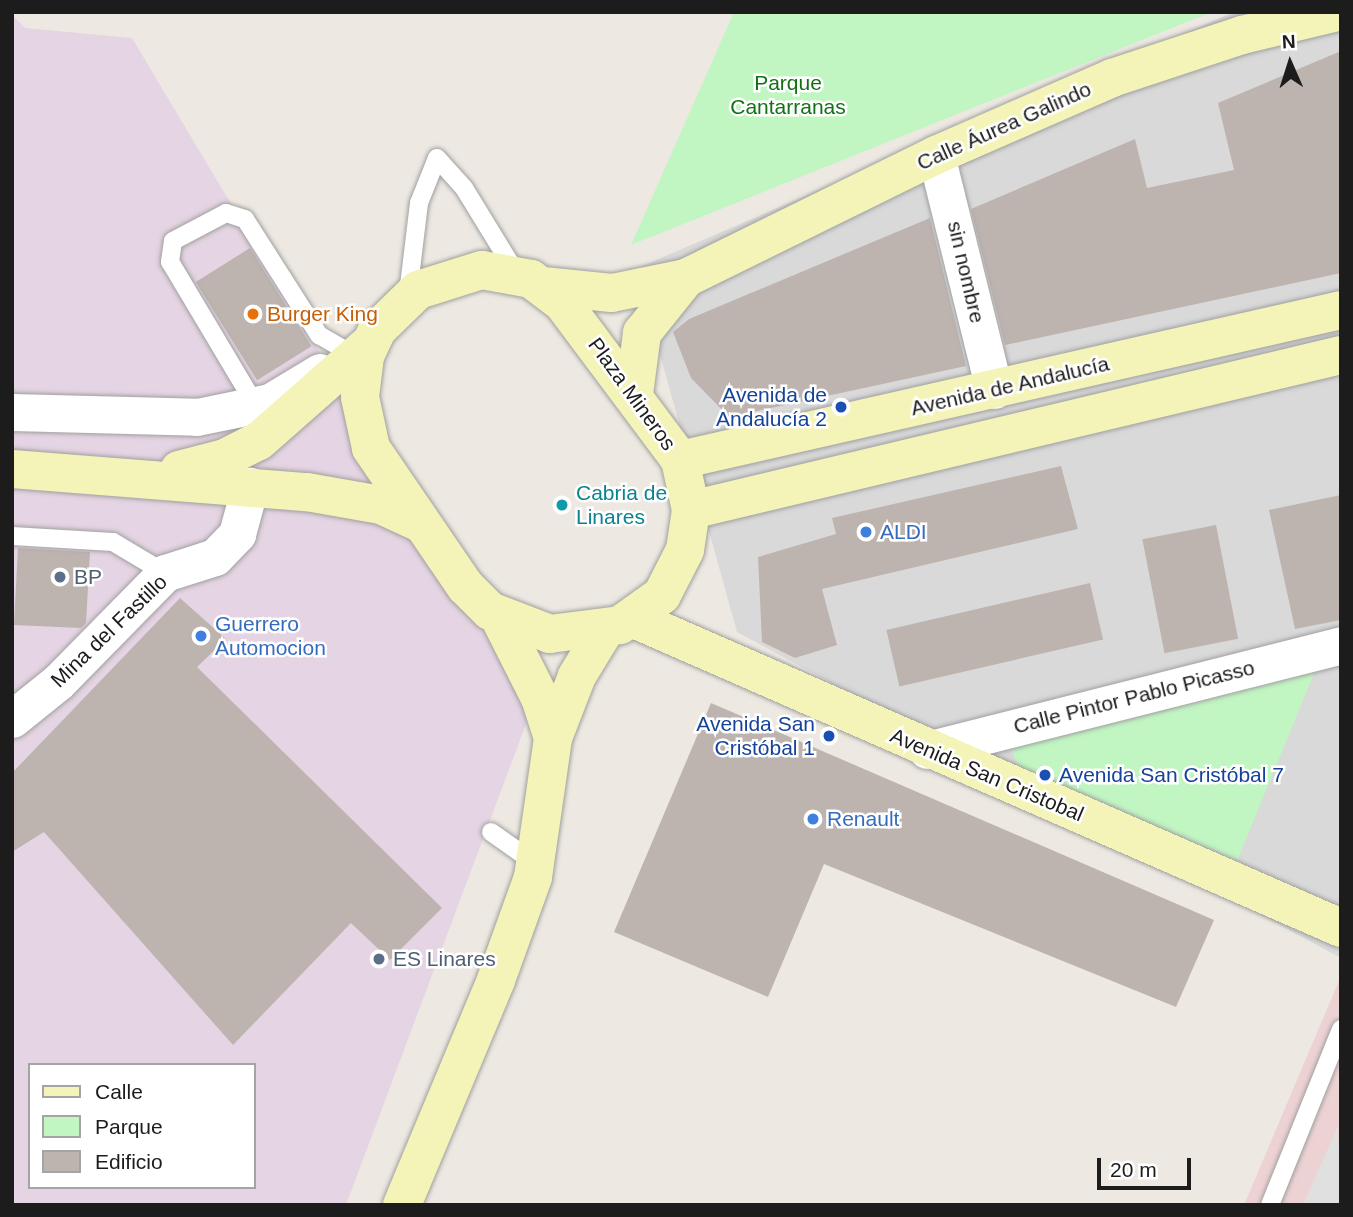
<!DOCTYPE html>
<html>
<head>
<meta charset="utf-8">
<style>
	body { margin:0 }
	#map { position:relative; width:1353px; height:1217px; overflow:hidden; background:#ede9e2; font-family:Arial,sans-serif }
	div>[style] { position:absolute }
	.residential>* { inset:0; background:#dad9d9 }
	.commercial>* { inset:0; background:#edd2d3 }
	.industrial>* { inset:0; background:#e5d4e3 }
	.park>* { inset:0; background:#c1f5c2 }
	.parking>* { inset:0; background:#e0e0e0 }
	.building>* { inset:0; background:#bdb4af; transform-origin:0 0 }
	.roads { filter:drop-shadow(0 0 2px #a0a0a0) drop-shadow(0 0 2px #a0a0a0) }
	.lane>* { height:18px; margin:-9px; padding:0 9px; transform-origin:9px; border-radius:9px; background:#fff }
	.street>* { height:37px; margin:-18.5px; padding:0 18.5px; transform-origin:18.5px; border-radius:18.5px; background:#fff }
	.secondary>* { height:38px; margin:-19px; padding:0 19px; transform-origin:19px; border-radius:19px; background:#f4f4b8 }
	.dots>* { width:19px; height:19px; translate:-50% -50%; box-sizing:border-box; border:4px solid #fff; border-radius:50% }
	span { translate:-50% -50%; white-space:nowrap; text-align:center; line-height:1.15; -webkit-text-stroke:5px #fff; paint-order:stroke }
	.park-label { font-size:21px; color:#127115 }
	.street-label { font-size:21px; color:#1c1c1c }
	.food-label { font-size:21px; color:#c56008 }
	.left { translate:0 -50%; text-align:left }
	.transit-label { font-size:21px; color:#164399 }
	.right { translate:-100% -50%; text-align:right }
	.culture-label { font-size:21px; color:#0d838f }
	.shop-label { font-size:21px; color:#366cbe }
	.service-label { font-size:21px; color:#4e5e75 }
	.frame { position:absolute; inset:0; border:14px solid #1c1c1c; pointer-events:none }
	.legend { position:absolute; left:28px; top:1063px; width:228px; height:126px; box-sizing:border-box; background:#fff; border:2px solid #a4a4a4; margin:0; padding:9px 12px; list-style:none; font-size:21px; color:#1c1c1c }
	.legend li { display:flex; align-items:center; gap:14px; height:35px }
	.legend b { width:35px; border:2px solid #a4a4a4 }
	.north { position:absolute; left:1255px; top:28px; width:70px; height:70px; -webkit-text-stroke:5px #fff; paint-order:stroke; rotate:357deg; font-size:19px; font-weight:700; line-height:28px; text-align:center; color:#1c1c1c }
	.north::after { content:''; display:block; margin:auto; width:24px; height:32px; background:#1c1c1c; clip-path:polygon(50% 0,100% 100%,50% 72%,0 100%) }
	.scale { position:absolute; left:1097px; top:1158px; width:94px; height:32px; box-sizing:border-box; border:4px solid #1c1c1c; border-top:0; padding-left:9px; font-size:21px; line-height:24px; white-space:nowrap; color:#1c1c1c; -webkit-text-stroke:5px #fff; paint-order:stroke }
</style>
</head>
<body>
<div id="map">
	<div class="residential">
		<i style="clip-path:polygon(1234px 12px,1341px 12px,1341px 958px,737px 632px,651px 322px,642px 266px)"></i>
	</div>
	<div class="commercial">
		<i style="clip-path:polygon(1341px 976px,1341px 1205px,1244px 1205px)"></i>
	</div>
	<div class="industrial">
		<i style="clip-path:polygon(evenodd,12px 15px,25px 28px,132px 38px,532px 708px,346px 1205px,12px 1205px,12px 15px,30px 1065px,254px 1065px,254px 1187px,30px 1187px,30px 1065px)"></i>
	</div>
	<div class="park">
		<i style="clip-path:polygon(734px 12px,1212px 12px,631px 245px)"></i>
		<i style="clip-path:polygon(1315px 671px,1237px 861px,1021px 771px,1011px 749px,1028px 738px)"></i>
	</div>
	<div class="parking">
		<i style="clip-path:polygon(1338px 1126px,1341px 1205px,1303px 1205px)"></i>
	</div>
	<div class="building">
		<i style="clip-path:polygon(1341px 51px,1341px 273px,1005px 345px,971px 209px,1135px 139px,1147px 188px,1234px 170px,1218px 103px)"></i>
		<i style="clip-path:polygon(930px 218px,966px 366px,729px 417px,691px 378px,673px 332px,689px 319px)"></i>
		<i style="left:250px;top:248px;width:116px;height:64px;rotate:58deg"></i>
		<i style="clip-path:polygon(1061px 466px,1078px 529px,822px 589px,837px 645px,795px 658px,762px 642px,758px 557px,836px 534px,832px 518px)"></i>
		<i style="clip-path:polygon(1341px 495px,1341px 620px,1295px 629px,1269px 510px)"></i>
		<i style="left:1216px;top:525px;width:116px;height:75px;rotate:79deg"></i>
		<i style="clip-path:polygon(18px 548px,90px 552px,86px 623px,81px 628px,14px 625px)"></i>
		<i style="left:1090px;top:583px;width:58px;height:209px;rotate:77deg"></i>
		<i style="clip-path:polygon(180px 598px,226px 639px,197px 667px,442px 908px,390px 960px,351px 923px,233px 1045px,44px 832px,12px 852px,12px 773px)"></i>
		<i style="clip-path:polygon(711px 703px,1214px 920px,1176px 1007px,824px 864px,768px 997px,614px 932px)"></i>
	</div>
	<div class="roads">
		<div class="lane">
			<i style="left:408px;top:294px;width:92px;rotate:-83.1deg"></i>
			<i style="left:419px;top:203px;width:48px;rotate:-68.2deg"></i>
			<i style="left:437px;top:158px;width:40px;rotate:48deg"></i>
			<i style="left:464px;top:188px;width:100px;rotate:58.5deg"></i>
			<i style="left:256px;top:406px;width:168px;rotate:-120.8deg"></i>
			<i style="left:170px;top:262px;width:21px;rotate:-82deg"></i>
			<i style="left:173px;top:241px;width:60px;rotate:-27.8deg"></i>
			<i style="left:226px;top:213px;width:20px;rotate:18deg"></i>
			<i style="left:245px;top:219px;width:138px;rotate:57.5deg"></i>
			<i style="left:319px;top:335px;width:34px;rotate:30deg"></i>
			<i style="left:12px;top:536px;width:101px;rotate:3.4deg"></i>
			<i style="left:113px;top:542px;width:61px;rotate:30.8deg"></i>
			<i style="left:491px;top:832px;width:54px;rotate:35.2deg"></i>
			<i style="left:1270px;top:1205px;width:190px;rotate:-68deg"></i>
		</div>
		<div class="street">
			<i style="left:936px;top:155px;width:242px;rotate:76.1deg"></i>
			<i style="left:12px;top:412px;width:185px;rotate:1.5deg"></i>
			<i style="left:197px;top:417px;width:75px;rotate:-11.6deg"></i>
			<i style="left:270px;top:402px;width:58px;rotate:-31deg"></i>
			<i style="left:12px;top:719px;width:59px;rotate:-38.8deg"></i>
			<i style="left:58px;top:682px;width:153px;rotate:-45.5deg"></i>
			<i style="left:165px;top:573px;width:52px;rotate:-17.7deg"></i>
			<i style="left:215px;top:557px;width:32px;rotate:-46deg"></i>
			<i style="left:237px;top:534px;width:50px;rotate:-74.8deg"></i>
			<i style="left:927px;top:750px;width:427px;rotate:-14.2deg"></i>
		</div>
		<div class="secondary">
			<i style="left:482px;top:270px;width:50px;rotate:10.4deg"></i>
			<i style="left:531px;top:279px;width:39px;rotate:37deg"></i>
			<i style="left:562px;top:302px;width:197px;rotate:53.2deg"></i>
			<i style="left:680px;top:460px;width:51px;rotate:77.6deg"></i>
			<i style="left:691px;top:510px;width:40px;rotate:98.5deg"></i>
			<i style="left:685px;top:550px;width:51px;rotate:117.1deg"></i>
			<i style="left:662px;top:595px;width:52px;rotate:144.5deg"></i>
			<i style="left:620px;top:625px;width:71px;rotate:172.7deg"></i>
			<i style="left:550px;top:634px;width:64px;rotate:-159deg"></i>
			<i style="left:490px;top:611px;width:35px;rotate:-135deg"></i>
			<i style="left:465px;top:586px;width:167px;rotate:-124.3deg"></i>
			<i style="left:371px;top:448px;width:52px;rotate:-102.2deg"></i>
			<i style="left:360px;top:397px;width:41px;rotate:-83deg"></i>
			<i style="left:365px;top:356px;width:29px;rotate:-65deg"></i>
			<i style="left:377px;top:330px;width:57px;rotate:-44.3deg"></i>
			<i style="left:418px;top:290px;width:67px;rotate:-17.4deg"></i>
			<i style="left:543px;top:286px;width:69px;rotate:5.8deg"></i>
			<i style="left:612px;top:293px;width:76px;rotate:-11.5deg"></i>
			<i style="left:686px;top:278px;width:279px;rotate:-26.2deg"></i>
			<i style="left:936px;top:155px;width:192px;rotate:-23.6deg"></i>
			<i style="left:1112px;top:78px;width:137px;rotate:-18.3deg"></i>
			<i style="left:1242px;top:35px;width:98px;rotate:-13.6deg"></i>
			<i style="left:634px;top:394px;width:62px;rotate:-82.5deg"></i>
			<i style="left:642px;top:333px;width:70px;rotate:-51.3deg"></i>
			<i style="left:680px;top:460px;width:678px;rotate:-12.79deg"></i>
			<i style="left:12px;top:469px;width:296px;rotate:4.5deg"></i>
			<i style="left:307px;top:492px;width:75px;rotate:10deg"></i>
			<i style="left:381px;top:505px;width:43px;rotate:24.8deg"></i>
			<i style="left:179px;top:470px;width:48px;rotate:-14.6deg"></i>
			<i style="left:225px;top:458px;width:38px;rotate:-27deg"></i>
			<i style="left:259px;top:441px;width:147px;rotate:-41.4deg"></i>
			<i style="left:691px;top:510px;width:668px;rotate:-13.41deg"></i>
			<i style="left:499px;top:617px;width:91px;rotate:63.2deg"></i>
			<i style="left:540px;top:698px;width:42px;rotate:72deg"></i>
			<i style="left:634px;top:619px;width:772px;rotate:23.61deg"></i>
			<i style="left:402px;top:1205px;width:244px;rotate:-67.3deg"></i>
			<i style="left:496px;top:980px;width:109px;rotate:-70.2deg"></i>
			<i style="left:533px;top:877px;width:140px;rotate:-81.8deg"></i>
			<i style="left:553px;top:738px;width:66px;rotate:-68.8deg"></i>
			<i style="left:577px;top:676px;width:54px;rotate:-58.7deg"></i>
		</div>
	</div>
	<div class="dots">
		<i style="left:253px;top:314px;background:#e8710a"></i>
		<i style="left:841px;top:407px;background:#1a4fb4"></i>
		<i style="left:562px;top:505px;background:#0f9aa8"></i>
		<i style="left:866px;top:532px;background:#3f7fe0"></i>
		<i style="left:60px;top:577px;background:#5c6f8a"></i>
		<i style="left:201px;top:636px;background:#3f7fe0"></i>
		<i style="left:829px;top:736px;background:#1a4fb4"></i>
		<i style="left:1045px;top:775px;background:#1a4fb4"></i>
		<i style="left:813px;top:819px;background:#3f7fe0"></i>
		<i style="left:379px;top:959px;background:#5c6f8a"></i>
	</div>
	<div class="park-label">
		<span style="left:788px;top:95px">Parque<br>Cantarranas</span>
	</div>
	<div class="street-label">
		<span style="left:1004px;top:126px;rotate:-24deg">Calle Áurea Galindo</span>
		<span style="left:966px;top:272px;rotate:77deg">sin nombre</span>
		<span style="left:1010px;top:386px;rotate:-13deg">Avenida de Andalucía</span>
		<span style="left:632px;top:394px;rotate:54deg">Plaza Mineros</span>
		<span style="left:109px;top:631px;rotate:-44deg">Mina del Fastillo</span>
		<span style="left:1134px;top:697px;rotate:-14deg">Calle Pintor Pablo Picasso</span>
		<span style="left:987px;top:775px;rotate:23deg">Avenida San Cristobal</span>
	</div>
	<div class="food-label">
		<span class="left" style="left:267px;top:314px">Burger King</span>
	</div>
	<div class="transit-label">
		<span class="right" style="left:827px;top:407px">Avenida de<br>Andalucía 2</span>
		<span class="right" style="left:815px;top:736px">Avenida San<br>Cristóbal 1</span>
		<span class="left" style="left:1059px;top:775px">Avenida San Cristóbal 7</span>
	</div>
	<div class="culture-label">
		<span class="left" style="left:576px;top:505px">Cabria de<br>Linares</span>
	</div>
	<div class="shop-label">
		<span class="left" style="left:880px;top:532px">ALDI</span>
		<span class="left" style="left:215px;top:636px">Guerrero<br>Automocion</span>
		<span class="left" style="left:827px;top:819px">Renault</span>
	</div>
	<div class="service-label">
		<span class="left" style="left:74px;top:577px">BP</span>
		<span class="left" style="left:393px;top:959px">ES Linares</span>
	</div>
	<div class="frame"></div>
	<ul class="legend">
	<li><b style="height:9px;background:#f4f4b8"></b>Calle</li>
	<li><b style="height:19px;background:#c1f5c2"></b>Parque</li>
	<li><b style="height:19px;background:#bdb4af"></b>Edificio</li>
	</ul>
	<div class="north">N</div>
	<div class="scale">20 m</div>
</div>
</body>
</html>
